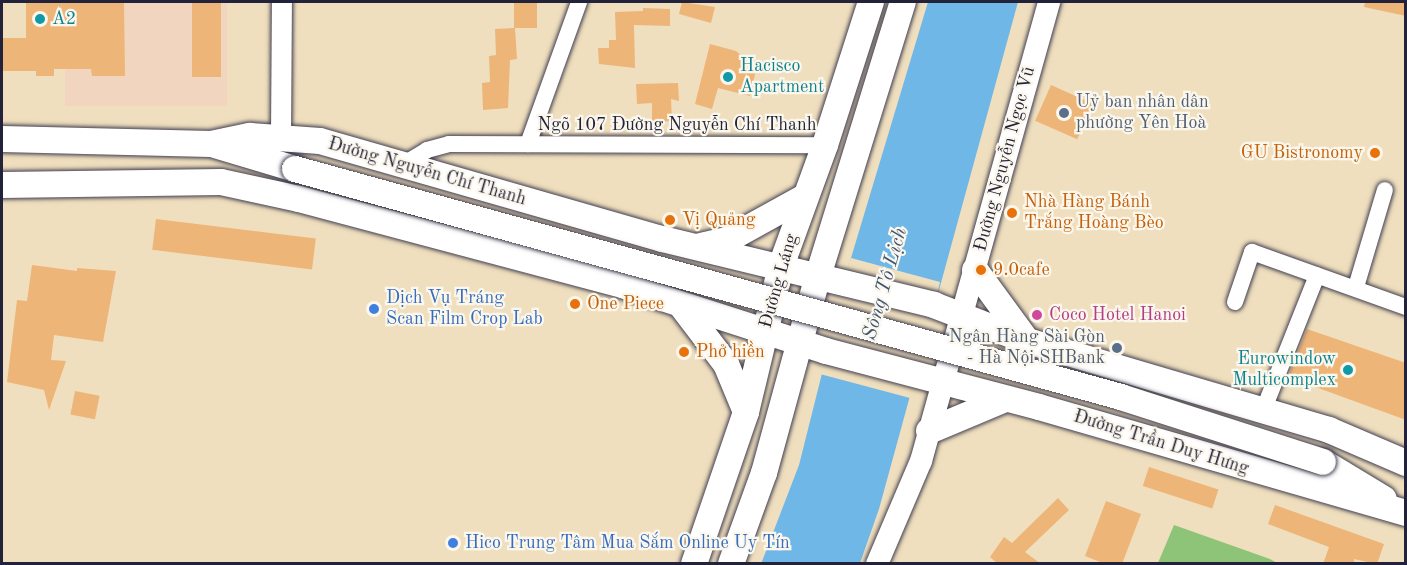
<!DOCTYPE html>
<html>
<head>
<meta charset="utf-8">
<style>
	body { margin:0 }
	#map { position:relative; width:1407px; height:565px; overflow:hidden; background:#efdfbe; font-family:"Old Standard TT",serif }
	div>[style] { position:absolute }
	.built>* { inset:0; background:#f2d5be; transform-origin:0 0 }
	.green>* { inset:0; background:#8dc477 }
	.water>* { inset:0; background:#6fb7e7 }
	.pier>* { inset:0; background:#efdfbe }
	.building>* { inset:0; background:#eeb578; transform-origin:0 0 }
	.roads { filter:drop-shadow(0 0 2px #413e4f) drop-shadow(0 0 2px #413e4f) }
	.minor>* { height:16px; margin:-8px; padding:0 8px; transform-origin:8px; border-radius:8px; background:#fff }
	.tertiary>* { height:20px; margin:-10px; padding:0 10px; transform-origin:10px; border-radius:10px; background:#fff }
	.secondary>* { height:22px; margin:-11px; padding:0 11px; transform-origin:11px; border-radius:11px; background:#fff }
	.primary>* { height:26px; margin:-13px; padding:0 13px; transform-origin:13px; border-radius:13px; background:#fff }
	.bridges { filter:drop-shadow(0 0 2px #413e4f) drop-shadow(0 0 2px #413e4f) }
	.primary-bridge>* { height:26px; margin:-13px; padding:0 13px; transform-origin:13px; border-radius:13px; background:#fff }
	.dots>* { width:16px; height:16px; translate:-50% -50%; box-sizing:border-box; border:3px solid #fbf7ec; border-radius:50% }
	span { translate:-50% -50%; white-space:nowrap; text-align:center; line-height:1.15; -webkit-text-stroke:4.5px #fbf7ec; paint-order:stroke }
	.culture-label { font-size:18px; color:#0d838f }
	.left { translate:0 -50%; text-align:left }
	.right { translate:-100% -50%; text-align:right }
	.service-label { font-size:18px; color:#4e5e75 }
	.street-label { font-size:18px; color:#22223b }
	.food-label { font-size:18px; color:#c56008 }
	.shop-label { font-size:18px; color:#366cbe }
	.hotel-label { font-size:18px; color:#b23c85 }
	.water-label { font-size:20px; color:#3d5677; font-style:italic }
	.frame { position:absolute; inset:0; border:3px solid #22223b; pointer-events:none }
</style>
</head>
<body>
<div id="map">
	<div class="built">
		<i style="left:65px;top:2px;width:162px;height:104px"></i>
	</div>
	<div class="green">
		<i style="clip-path:polygon(1174px 525px,1270px 559px,1277px 563px,1158px 563px)"></i>
	</div>
	<div class="water">
		<i style="clip-path:polygon(928px 2px,1018px 2px,879px 509px,860px 563px,761px 564px,799px 465px,851px 258px)"></i>
	</div>
	<div class="pier">
		<i style="clip-path:polygon(851px 258px,940px 282px,923px 359px,910px 398px,820px 374px,828px 332px)"></i>
	</div>
	<div class="building">
		<i style="clip-path:polygon(26px 2px,124px 2px,125px 76px,92px 76px,91px 69px,54px 69px,54px 76px,36px 76px,36px 71px,2px 71px,2px 38px,26px 38px)"></i>
		<i style="left:192px;top:2px;width:29px;height:75px"></i>
		<i style="left:514px;top:2px;width:23px;height:26px"></i>
		<i style="clip-path:polygon(682px 2px,715px 7px,711px 23px,679px 14px)"></i>
		<i style="clip-path:polygon(1365px 2px,1406px 2px,1406px 16px,1364px 7px)"></i>
		<i style="clip-path:polygon(643px 8px,670px 9px,670px 26px,634px 25px,635px 68px,599px 64px,598px 48px,609px 48px,609px 40px,616px 40px,615px 12px,643px 11px)"></i>
		<i style="clip-path:polygon(515px 28px,517px 59px,510px 60px,508px 108px,483px 110px,482px 83px,490px 82px,489px 56px,496px 55px,495px 29px)"></i>
		<i style="clip-path:polygon(710px 44px,736px 51px,747px 60px,745px 68px,756px 70px,750px 96px,718px 88px,712px 109px,695px 104px)"></i>
		<i style="clip-path:polygon(678px 83px,679px 101px,671px 99px,672px 121px,652px 122px,652px 103px,637px 104px,636px 84px)"></i>
		<i style="left:1051px;top:85px;width:46px;height:39px;rotate:24deg"></i>
		<i style="left:156px;top:219px;width:161px;height:31px;rotate:7deg"></i>
		<i style="clip-path:polygon(32px 265px,77px 271px,77px 268px,116px 271px,103px 342px,54px 335px,51px 360px,66px 361px,49px 410px,44px 390px,7px 382px,17px 300px,27px 301px)"></i>
		<i style="clip-path:polygon(1307px 329px,1406px 363px,1406px 420px,1288px 377px)"></i>
		<i style="left:75px;top:391px;width:25px;height:24px;rotate:11deg"></i>
		<i style="left:1149px;top:467px;width:73px;height:20px;rotate:18deg"></i>
		<i style="clip-path:polygon(1058px 498px,1069px 510px,1025px 552px,1041px 564px,998px 564px,990px 557px,1004px 537px,1012px 543px)"></i>
		<i style="clip-path:polygon(1106px 501px,1141px 514px,1122px 564px,1105px 564px,1085px 556px)"></i>
		<i style="clip-path:polygon(1275px 505px,1384px 544px,1377px 564px,1354px 559px,1354px 564px,1323px 564px,1329px 547px,1268px 524px)"></i>
	</div>
	<div class="roads">
		<div class="minor">
			<i style="left:528px;top:144px;width:151px;rotate:-70.2deg"></i>
			<i style="left:404px;top:164px;width:27px;rotate:-31deg"></i>
			<i style="left:427px;top:150px;width:23px;rotate:-15deg"></i>
			<i style="left:449px;top:144px;width:376px;rotate:0.2deg"></i>
			<i style="left:1356px;top:287px;width:101px;rotate:-73.4deg"></i>
			<i style="left:1235px;top:302px;width:53px;rotate:-71.2deg"></i>
			<i style="left:1252px;top:252px;width:164px;rotate:19.7deg"></i>
			<i style="left:1263px;top:411px;width:146px;rotate:-68.3deg"></i>
		</div>
		<div class="tertiary">
			<i style="left:281px;top:136px;width:134px;rotate:-89.6deg"></i>
		</div>
		<div class="secondary">
			<i style="left:877px;top:564px;width:112px;rotate:-66.9deg"></i>
			<i style="left:921px;top:461px;width:477px;rotate:-74.4deg"></i>
		</div>
		<div class="primary">
			<i style="left:2px;top:139px;width:209px;rotate:1.4deg"></i>
			<i style="left:211px;top:144px;width:40px;rotate:-12deg"></i>
			<i style="left:250px;top:136px;width:70px;rotate:4.1deg"></i>
			<i style="left:320px;top:141px;width:356px;rotate:16deg"></i>
			<i style="left:662px;top:239px;width:280px;rotate:13.6deg"></i>
			<i style="left:934px;top:305px;width:100px;rotate:21.2deg"></i>
			<i style="left:1027px;top:341px;width:315px;rotate:16.4deg"></i>
			<i style="left:1329px;top:430px;width:84px;rotate:23.2deg"></i>
			<i style="left:215px;top:145px;width:84px;rotate:16.7deg"></i>
			<i style="left:2px;top:185px;width:219px;rotate:-0.8deg"></i>
			<i style="left:221px;top:182px;width:80px;rotate:12.3deg"></i>
			<i style="left:299px;top:199px;width:337px;rotate:14.9deg"></i>
			<i style="left:625px;top:286px;width:211px;rotate:17.9deg"></i>
			<i style="left:826px;top:351px;width:220px;rotate:14.7deg"></i>
			<i style="left:1039px;top:407px;width:382px;rotate:16.1deg"></i>
			<i style="left:701px;top:246px;width:27px;rotate:-13deg"></i>
			<i style="left:727px;top:240px;width:89px;rotate:-28.9deg"></i>
			<i style="left:975px;top:270px;width:88px;rotate:53.8deg"></i>
			<i style="left:681px;top:305px;width:74px;rotate:52.7deg"></i>
			<i style="left:726px;top:364px;width:52px;rotate:67.4deg"></i>
			<i style="left:929px;top:431px;width:82px;rotate:-22.8deg"></i>
			<i style="left:1323px;top:462px;width:71px;rotate:31.2deg"></i>
			<i style="left:694px;top:564px;width:161px;rotate:-71.1deg"></i>
			<i style="left:746px;top:412px;width:150px;rotate:-76.5deg"></i>
			<i style="left:781px;top:266px;width:129px;rotate:-70deg"></i>
			<i style="left:825px;top:145px;width:150px;rotate:-72.2deg"></i>
			<i style="left:731px;top:564px;width:97px;rotate:-70.1deg"></i>
			<i style="left:764px;top:473px;width:204px;rotate:-74.7deg"></i>
			<i style="left:818px;top:276px;width:287px;rotate:-72.8deg"></i>
		</div>
	</div>
	<div class="bridges">
		<div class="primary-bridge">
			<i style="left:295px;top:169px;width:857px;rotate:15.43deg"></i>
			<i style="left:1121px;top:397px;width:212px;rotate:17.8deg"></i>
		</div>
	</div>
	<div class="dots">
		<i style="left:40px;top:19px;background:#0f9aa8"></i>
		<i style="left:728px;top:77px;background:#0f9aa8"></i>
		<i style="left:1064px;top:113px;background:#5c6f8a"></i>
		<i style="left:1375px;top:153px;background:#e8710a"></i>
		<i style="left:1012px;top:213px;background:#e8710a"></i>
		<i style="left:670px;top:220px;background:#e8710a"></i>
		<i style="left:981px;top:270px;background:#e8710a"></i>
		<i style="left:575px;top:304px;background:#e8710a"></i>
		<i style="left:374px;top:309px;background:#3f7fe0"></i>
		<i style="left:1037px;top:315px;background:#d1479c"></i>
		<i style="left:1117px;top:348px;background:#5c6f8a"></i>
		<i style="left:684px;top:352px;background:#e8710a"></i>
		<i style="left:1348px;top:370px;background:#0f9aa8"></i>
		<i style="left:453px;top:543px;background:#3f7fe0"></i>
	</div>
	<div class="culture-label">
		<span class="left" style="left:52px;top:19px">A2</span>
		<span class="left" style="left:740px;top:77px">Hacisco<br>Apartment</span>
		<span class="right" style="left:1336px;top:370px">Eurowindow<br>Multicomplex</span>
	</div>
	<div class="service-label">
		<span class="left" style="left:1076px;top:113px">Uỷ ban nhân dân<br>phường Yên Hoà</span>
		<span class="right" style="left:1105px;top:348px">Ngân Hàng Sài Gòn<br>- Hà Nội SHBank</span>
	</div>
	<div class="street-label">
		<span style="left:677px;top:125px">Ngõ 107 Đường Nguyễn Chí Thanh</span>
		<span style="left:1005px;top:159px;rotate:-75deg">Đường Nguyễn Ngọc Vũ</span>
		<span style="left:427px;top:172px;rotate:16deg">Đường Nguyễn Chí Thanh</span>
		<span style="left:779px;top:281px;rotate:-74deg">Đường Láng</span>
		<span style="left:1161px;top:443px;rotate:17deg">Đường Trần Duy Hưng</span>
	</div>
	<div class="food-label">
		<span class="right" style="left:1363px;top:153px">GU Bistronomy</span>
		<span class="left" style="left:1024px;top:213px">Nhà Hàng Bánh<br>Trắng Hoàng Bèo</span>
		<span class="left" style="left:682px;top:220px">Vị Quảng</span>
		<span class="left" style="left:993px;top:270px">9.0cafe</span>
		<span class="left" style="left:587px;top:304px">One Piece</span>
		<span class="left" style="left:696px;top:352px">Phở hiền</span>
	</div>
	<div class="shop-label">
		<span class="left" style="left:386px;top:309px">Dịch Vụ Tráng<br>Scan Film Crop Lab</span>
		<span class="left" style="left:465px;top:543px">Hico Trung Tâm Mua Sắm Online Uy Tín</span>
	</div>
	<div class="hotel-label">
		<span class="left" style="left:1049px;top:315px">Coco Hotel Hanoi</span>
	</div>
	<div class="water-label">
		<span style="left:886px;top:284px;rotate:-74deg">Sông Tô Lịch</span>
	</div>
	<div class="frame"></div>
</div>
</body>
</html>
